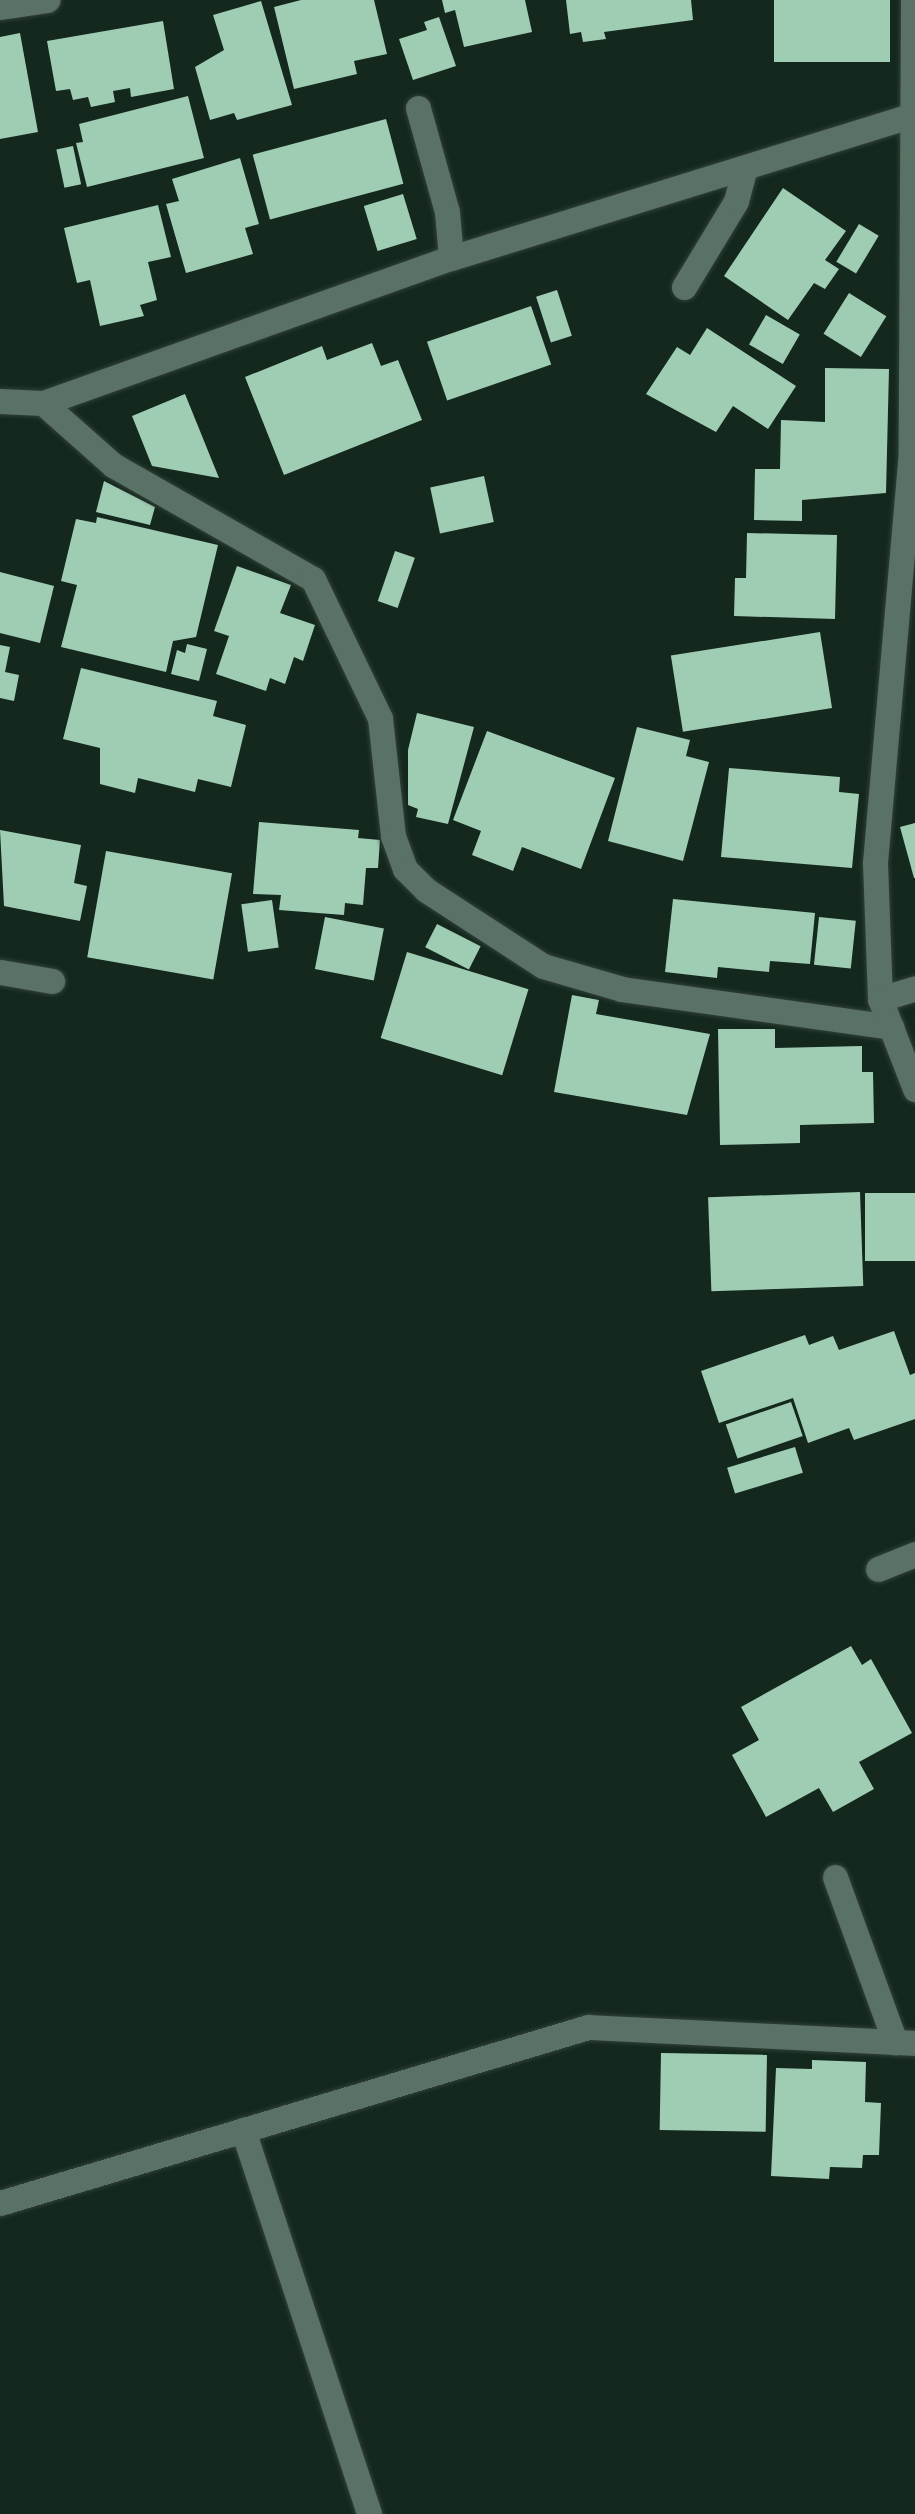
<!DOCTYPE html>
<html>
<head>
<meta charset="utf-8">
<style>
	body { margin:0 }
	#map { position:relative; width:915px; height:2514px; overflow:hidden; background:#14281e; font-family:"Titillium Web",sans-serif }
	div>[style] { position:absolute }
	.building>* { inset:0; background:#9fcdb4; transform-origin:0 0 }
	.roads { filter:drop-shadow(0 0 2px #314138) drop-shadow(0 0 2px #314138) }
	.lane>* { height:25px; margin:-12.5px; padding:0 12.5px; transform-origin:12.5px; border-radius:12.5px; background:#5a7165 }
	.street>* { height:25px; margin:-12.5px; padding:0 12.5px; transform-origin:12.5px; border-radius:12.5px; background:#5a7165 }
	span { translate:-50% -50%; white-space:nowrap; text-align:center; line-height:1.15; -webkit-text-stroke:10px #060f0a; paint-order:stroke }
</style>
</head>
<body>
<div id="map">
	<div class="building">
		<i style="clip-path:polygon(301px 0,374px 0,387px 54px,354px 61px,357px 74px,294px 89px,274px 7px)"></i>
		<i style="clip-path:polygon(442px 0,525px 0,532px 32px,464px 47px,455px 10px,445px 13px)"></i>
		<i style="clip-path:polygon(566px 0,691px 0,693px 20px,604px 32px,606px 39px,583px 42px,581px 32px,570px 34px)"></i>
		<i style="left:774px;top:0;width:116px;height:62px"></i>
		<i style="clip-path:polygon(261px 1px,292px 105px,237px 120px,234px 113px,210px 120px,195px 67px,224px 50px,213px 15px)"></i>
		<i style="clip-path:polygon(439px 17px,456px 66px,413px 80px,399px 39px,427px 30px,424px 22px)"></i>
		<i style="clip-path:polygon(163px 21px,174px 89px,131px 97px,130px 88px,113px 91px,115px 102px,91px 107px,88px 97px,73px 100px,70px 89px,56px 91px,47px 41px)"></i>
		<i style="clip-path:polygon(20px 33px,38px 132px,0 139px,0 37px)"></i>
		<i style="clip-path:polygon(188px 96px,204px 158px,87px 187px,76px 143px,83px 142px,79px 124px)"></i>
		<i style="left:386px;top:119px;width:67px;height:138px;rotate:75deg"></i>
		<i style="left:73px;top:146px;width:39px;height:17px;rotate:78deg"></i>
		<i style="clip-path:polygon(240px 158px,259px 224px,245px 228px,253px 254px,186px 273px,166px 204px,179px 201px,172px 179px)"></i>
		<i style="clip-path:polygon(783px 188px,846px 231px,825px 260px,839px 269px,825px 289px,814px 283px,788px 320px,724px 276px)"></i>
		<i style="left:403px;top:194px;width:47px;height:41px;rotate:73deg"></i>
		<i style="clip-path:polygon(158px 205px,171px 257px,148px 262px,157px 300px,140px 305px,144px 316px,100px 326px,90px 280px,77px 283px,64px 228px)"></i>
		<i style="left:859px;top:224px;width:23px;height:44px;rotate:31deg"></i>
		<i style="left:557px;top:290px;width:48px;height:22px;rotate:72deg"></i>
		<i style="left:849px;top:293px;width:44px;height:48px;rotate:32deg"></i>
		<i style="left:531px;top:306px;width:62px;height:110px;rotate:71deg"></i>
		<i style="left:766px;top:315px;width:39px;height:34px;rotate:30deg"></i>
		<i style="clip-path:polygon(707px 328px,796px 386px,768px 429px,733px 406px,716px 432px,646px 394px,677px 347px,690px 355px)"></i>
		<i style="clip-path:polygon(372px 343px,381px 366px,398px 360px,422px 420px,284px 475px,245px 377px,322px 346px,327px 360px)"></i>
		<i style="clip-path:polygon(825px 368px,889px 369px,886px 493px,802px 500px,802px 521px,754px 520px,755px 469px,780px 469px,781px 420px,825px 422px)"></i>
		<i style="clip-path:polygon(185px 394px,219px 478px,152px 466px,132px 416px)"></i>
		<i style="left:484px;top:476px;width:47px;height:55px;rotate:78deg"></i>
		<i style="clip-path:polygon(104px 481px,155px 507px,150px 525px,96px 512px)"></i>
		<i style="clip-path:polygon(97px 517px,218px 545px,196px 637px,173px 641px,166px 672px,61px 647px,77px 585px,61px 581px,76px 519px,96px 523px)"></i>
		<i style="clip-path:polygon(747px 533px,837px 535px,835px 619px,734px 616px,735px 578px,746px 578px)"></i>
		<i style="left:395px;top:551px;width:21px;height:53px;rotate:19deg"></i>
		<i style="clip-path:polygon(237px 566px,291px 585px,280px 613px,315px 625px,303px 661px,294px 657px,285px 684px,270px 678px,266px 691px,216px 674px,229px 636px,214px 631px)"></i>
		<i style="clip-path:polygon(0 572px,54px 586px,40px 643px,0 633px)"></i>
		<i style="left:820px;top:632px;width:77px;height:151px;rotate:81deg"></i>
		<i style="clip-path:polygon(187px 644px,207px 649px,199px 681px,171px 674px,177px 650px,185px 653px)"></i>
		<i style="clip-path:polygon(0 645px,10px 647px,5px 672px,19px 675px,14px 701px,0 698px)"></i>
		<i style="clip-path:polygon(81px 668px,217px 701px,213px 716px,246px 725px,231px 787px,198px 779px,195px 792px,138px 778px,135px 793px,100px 784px,100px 748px,63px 739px)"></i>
		<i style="clip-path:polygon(417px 713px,474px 727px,448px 824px,416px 817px,418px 809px,408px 805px,408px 750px)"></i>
		<i style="clip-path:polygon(637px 727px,690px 740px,686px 756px,709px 762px,683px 861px,608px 841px)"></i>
		<i style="clip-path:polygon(487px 731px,615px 778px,581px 869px,522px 847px,513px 871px,472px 855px,481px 831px,453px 820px)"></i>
		<i style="clip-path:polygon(729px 768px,840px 777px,839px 792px,859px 794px,852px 868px,721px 857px)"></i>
		<i style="clip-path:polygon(259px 822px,359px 830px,358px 838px,380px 840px,378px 868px,366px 868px,363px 905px,345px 903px,344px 915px,279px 910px,281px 895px,253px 894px)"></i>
		<i style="clip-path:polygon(915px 823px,915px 878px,914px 878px,900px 827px)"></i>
		<i style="clip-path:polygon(0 830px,81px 845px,74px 883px,87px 886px,80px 921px,4px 906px)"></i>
		<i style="left:106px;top:851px;width:128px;height:108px;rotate:10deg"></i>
		<i style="clip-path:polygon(673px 899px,815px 913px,810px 964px,770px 961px,769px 972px,718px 967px,717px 978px,665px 972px)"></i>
		<i style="left:272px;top:900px;width:48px;height:31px;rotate:82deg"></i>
		<i style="left:325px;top:917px;width:60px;height:53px;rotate:11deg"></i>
		<i style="left:819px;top:917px;width:37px;height:48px;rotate:6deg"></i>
		<i style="left:437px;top:924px;width:49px;height:26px;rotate:27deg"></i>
		<i style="left:407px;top:952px;width:127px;height:90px;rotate:17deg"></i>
		<i style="clip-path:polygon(572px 995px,599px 1000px,596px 1014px,710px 1034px,687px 1115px,554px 1092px)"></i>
		<i style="clip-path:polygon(718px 1029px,775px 1029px,775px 1048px,862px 1046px,862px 1072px,873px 1072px,874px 1123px,800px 1125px,800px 1143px,720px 1145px)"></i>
		<i style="left:860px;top:1192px;width:94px;height:152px;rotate:88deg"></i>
		<i style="left:915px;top:1193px;width:68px;height:50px;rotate:90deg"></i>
		<i style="clip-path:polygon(894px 1331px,910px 1375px,915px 1373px,915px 1419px,854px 1440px,849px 1428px,808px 1443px,793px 1398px,719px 1423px,701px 1371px,805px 1335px,809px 1345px,833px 1336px,839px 1350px)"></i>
		<i style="left:791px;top:1402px;width:36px;height:69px;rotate:71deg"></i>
		<i style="left:795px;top:1447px;width:27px;height:71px;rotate:73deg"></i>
		<i style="clip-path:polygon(851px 1646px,862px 1665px,871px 1659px,912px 1733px,859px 1762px,874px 1789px,833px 1812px,819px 1788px,766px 1817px,732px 1755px,759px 1740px,741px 1707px)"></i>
		<i style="left:661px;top:2053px;width:106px;height:77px;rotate:1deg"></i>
		<i style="clip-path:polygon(812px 2060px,866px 2062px,865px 2102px,881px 2103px,879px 2155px,863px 2155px,862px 2168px,830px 2167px,829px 2179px,771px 2176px,776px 2068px,812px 2069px)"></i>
	</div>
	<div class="roads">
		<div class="lane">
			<i style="left:418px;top:108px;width:108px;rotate:74.4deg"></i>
			<i style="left:447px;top:212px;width:46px;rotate:85deg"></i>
			<i style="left:684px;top:287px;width:100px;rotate:-58.8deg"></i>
			<i style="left:736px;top:201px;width:35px;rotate:-75deg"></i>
			<i style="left:43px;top:403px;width:94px;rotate:41.5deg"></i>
			<i style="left:113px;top:465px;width:230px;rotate:29.7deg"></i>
			<i style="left:313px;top:579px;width:154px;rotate:64.3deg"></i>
			<i style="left:380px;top:718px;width:119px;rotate:83.7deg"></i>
			<i style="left:393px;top:836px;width:35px;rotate:70deg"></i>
			<i style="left:405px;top:869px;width:30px;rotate:45deg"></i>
			<i style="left:426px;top:890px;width:140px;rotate:33deg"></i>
			<i style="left:543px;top:966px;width:82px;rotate:16.2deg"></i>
			<i style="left:622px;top:989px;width:272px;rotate:8deg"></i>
			<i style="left:0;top:972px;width:53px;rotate:9.8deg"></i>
			<i style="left:878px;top:1569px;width:40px;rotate:-22deg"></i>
			<i style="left:835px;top:1877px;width:176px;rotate:70deg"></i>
		</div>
		<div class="street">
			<i style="left:913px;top:0;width:451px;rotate:90.3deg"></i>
			<i style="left:911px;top:451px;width:414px;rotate:95deg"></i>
			<i style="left:875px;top:863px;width:136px;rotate:87.9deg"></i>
			<i style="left:880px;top:999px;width:97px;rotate:68.7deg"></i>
			<i style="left:0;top:7px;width:48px;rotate:-8.5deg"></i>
			<i style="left:0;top:401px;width:43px;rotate:2.7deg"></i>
			<i style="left:43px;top:403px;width:433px;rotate:-19.6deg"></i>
			<i style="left:451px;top:258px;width:485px;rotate:-17.2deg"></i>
			<i style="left:880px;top:999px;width:37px;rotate:-17deg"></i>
			<i style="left:243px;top:2130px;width:404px;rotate:71.8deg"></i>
			<i style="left:0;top:2203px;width:614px;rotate:-16.66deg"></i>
			<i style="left:588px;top:2027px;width:327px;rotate:2.8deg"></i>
		</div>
	</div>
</div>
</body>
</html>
